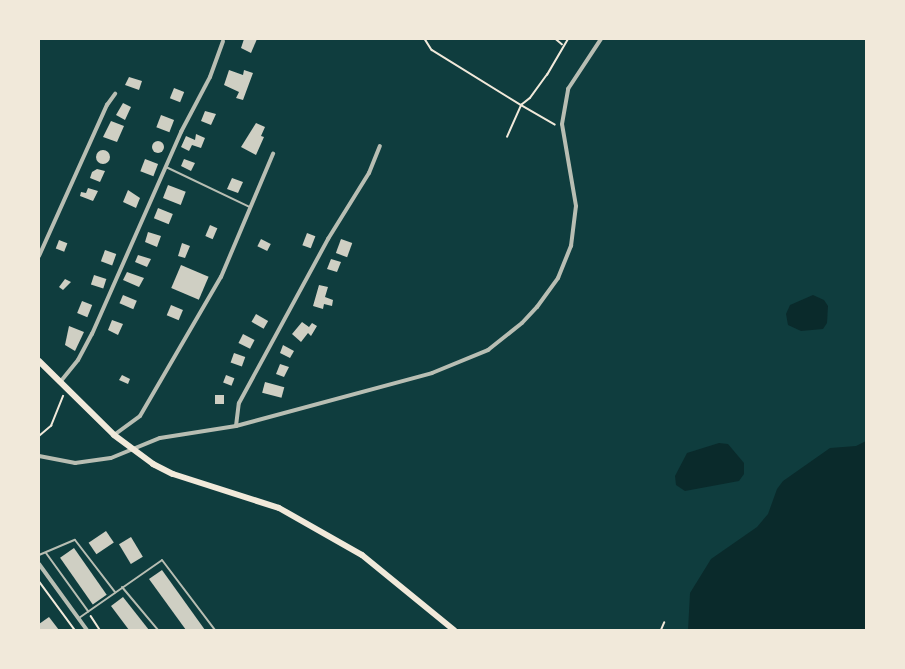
<!DOCTYPE html>
<html>
<head>
<meta charset="utf-8">
<style>
	body { margin:0 }
	#map { position:relative; width:905px; height:669px; overflow:hidden; background:#0f3d3e; font-family:"Fira Sans",sans-serif }
	div>[style] { position:absolute }
	.water>* { inset:0; background:#0a2a2b }
	.building>* { inset:0; background:#cfcfc3; transform-origin:0 0 }
	.round { border-radius:50% }
	.path>* { height:1.5px; margin:-0.75px; padding:0 0.75px; transform-origin:0.75px; border-radius:0.75px; background:#f1e9da }
	.service>* { height:2px; margin:-1px; padding:0 1px; transform-origin:1px; border-radius:1px; background:#b8beb3 }
	.minor>* { height:4px; margin:-2px; padding:0 2px; transform-origin:2px; border-radius:2px; background:#b8beb3 }
	.secondary>* { height:6px; margin:-3px; padding:0 3px; transform-origin:3px; border-radius:3px; background:#f1e9da }
	span { translate:-50% -50%; white-space:nowrap; text-align:center; line-height:1.15; -webkit-text-stroke:4.5px #f1e9da; paint-order:stroke }
	.frame { position:absolute; inset:0; border:40px solid #f1e9da; pointer-events:none }
</style>
</head>
<body>
<div id="map">
	<div class="water">
		<i style="clip-path:polygon(813px 295px,824px 300px,828px 306px,827px 323px,823px 329px,801px 331px,788px 325px,786px 314px,790px 305px)"></i>
		<i style="clip-path:polygon(866px 441px,866px 630px,688px 630px,690px 593px,711px 559px,757px 527px,768px 514px,777px 489px,783px 481px,830px 448px,856px 446px)"></i>
		<i style="clip-path:polygon(719px 443px,728px 444px,744px 463px,744px 474px,739px 481px,685px 491px,676px 485px,675px 476px,687px 453px)"></i>
	</div>
	<div class="building">
		<i style="clip-path:polygon(244px 39px,257px 39px,251px 53px,241px 48px)"></i>
		<i style="clip-path:polygon(229px 70px,243px 75px,244px 70px,253px 73px,243px 100px,236px 98px,239px 92px,224px 85px)"></i>
		<i style="clip-path:polygon(129px 77px,142px 81px,139px 90px,125px 85px)"></i>
		<i style="left:174px;top:88px;width:11px;height:11px;rotate:22deg"></i>
		<i style="clip-path:polygon(123px 103px,131px 107px,125px 120px,116px 115px)"></i>
		<i style="clip-path:polygon(205px 111px,216px 114px,211px 125px,201px 121px)"></i>
		<i style="left:161px;top:115px;width:14px;height:13px;rotate:21deg"></i>
		<i style="clip-path:polygon(111px 121px,124px 126px,117px 142px,103px 137px)"></i>
		<i style="clip-path:polygon(256px 123px,265px 127px,261px 136px,264px 137px,256px 155px,241px 147px)"></i>
		<i style="clip-path:polygon(196px 134px,205px 138px,201px 148px,192px 145px,189px 151px,181px 147px,186px 136px,195px 140px)"></i>
		<i class="round" style="left:152px;top:141px;width:12px;height:12px"></i>
		<i class="round" style="left:96px;top:150px;width:14px;height:14px"></i>
		<i style="left:145px;top:159px;width:14px;height:13px;rotate:21deg"></i>
		<i style="clip-path:polygon(184px 159px,195px 163px,191px 171px,181px 166px)"></i>
		<i style="clip-path:polygon(97px 169px,105px 171px,100px 182px,90px 178px,92px 172px)"></i>
		<i style="clip-path:polygon(232px 178px,243px 182px,238px 193px,227px 189px)"></i>
		<i style="left:168px;top:185px;width:19px;height:14px;rotate:21deg"></i>
		<i style="clip-path:polygon(88px 188px,98px 191px,93px 201px,80px 196px,81px 192px,86px 193px)"></i>
		<i style="clip-path:polygon(128px 190px,140px 198px,136px 208px,123px 202px)"></i>
		<i style="left:158px;top:208px;width:16px;height:11px;rotate:22deg"></i>
		<i style="left:210px;top:225px;width:8px;height:12px;rotate:23deg"></i>
		<i style="clip-path:polygon(148px 232px,161px 236px,157px 247px,145px 242px)"></i>
		<i style="left:307px;top:233px;width:9px;height:13px;rotate:21deg"></i>
		<i style="left:261px;top:239px;width:11px;height:8px;rotate:27deg"></i>
		<i style="left:341px;top:239px;width:12px;height:15px;rotate:20deg"></i>
		<i style="left:59px;top:240px;width:9px;height:9px;rotate:21deg"></i>
		<i style="clip-path:polygon(182px 243px,190px 246px,185px 258px,178px 256px)"></i>
		<i style="left:105px;top:250px;width:12px;height:12px;rotate:20deg"></i>
		<i style="clip-path:polygon(138px 255px,151px 259px,147px 267px,135px 262px)"></i>
		<i style="clip-path:polygon(331px 259px,341px 262px,337px 272px,327px 269px)"></i>
		<i style="left:181px;top:265px;width:30px;height:25px;rotate:23deg"></i>
		<i style="clip-path:polygon(127px 272px,144px 278px,139px 287px,123px 280px)"></i>
		<i style="left:94px;top:275px;width:13px;height:10px;rotate:18deg"></i>
		<i style="clip-path:polygon(65px 279px,71px 282px,63px 290px,59px 287px)"></i>
		<i style="clip-path:polygon(319px 285px,328px 287px,325px 297px,333px 300px,332px 306px,324px 304px,323px 309px,313px 306px)"></i>
		<i style="left:123px;top:295px;width:15px;height:9px;rotate:23deg"></i>
		<i style="left:82px;top:301px;width:11px;height:13px;rotate:22deg"></i>
		<i style="left:171px;top:305px;width:13px;height:11px;rotate:23deg"></i>
		<i style="left:256px;top:314px;width:14px;height:9px;rotate:30deg"></i>
		<i style="clip-path:polygon(112px 320px,123px 324px,118px 335px,108px 330px)"></i>
		<i style="clip-path:polygon(302px 322px,309px 327px,312px 323px,317px 326px,311px 336px,308px 333px,301px 342px,292px 334px)"></i>
		<i style="clip-path:polygon(69px 326px,84px 332px,75px 351px,65px 345px)"></i>
		<i style="left:243px;top:334px;width:13px;height:10px;rotate:27deg"></i>
		<i style="clip-path:polygon(283px 345px,294px 351px,290px 358px,280px 353px)"></i>
		<i style="left:234px;top:353px;width:12px;height:10px;rotate:20deg"></i>
		<i style="clip-path:polygon(280px 364px,289px 367px,284px 377px,276px 374px)"></i>
		<i style="clip-path:polygon(122px 375px,130px 379px,128px 384px,119px 380px)"></i>
		<i style="left:226px;top:375px;width:9px;height:8px;rotate:21deg"></i>
		<i style="left:265px;top:382px;width:20px;height:11px;rotate:15deg"></i>
		<i style="left:215px;top:395px;width:9px;height:9px"></i>
		<i style="left:106px;top:531px;width:14px;height:21px;rotate:56deg"></i>
		<i style="left:131px;top:537px;width:23px;height:14px;rotate:59deg"></i>
		<i style="left:74px;top:548px;width:57px;height:17px;rotate:55deg"></i>
		<i style="clip-path:polygon(162px 570px,205px 630px,186px 630px,149px 579px)"></i>
		<i style="clip-path:polygon(123px 597px,149px 630px,129px 630px,111px 606px)"></i>
		<i style="clip-path:polygon(49px 617px,59px 630px,40px 630px,39px 624px)"></i>
	</div>
	<div class="path">
		<i style="left:425px;top:39px;width:13px;rotate:58deg"></i>
		<i style="left:432px;top:50px;width:105px;rotate:31.7deg"></i>
		<i style="left:521px;top:105px;width:11px;rotate:-38deg"></i>
		<i style="left:530px;top:98px;width:29px;rotate:-54deg"></i>
		<i style="left:547px;top:75px;width:42px;rotate:-59.7deg"></i>
		<i style="left:556px;top:39px;width:8px;rotate:40deg"></i>
		<i style="left:507px;top:137px;width:35px;rotate:-66deg"></i>
		<i style="left:521px;top:105px;width:39px;rotate:30deg"></i>
		<i style="left:39px;top:436px;width:16px;rotate:-40deg"></i>
		<i style="left:51px;top:426px;width:32px;rotate:-68deg"></i>
		<i style="left:39px;top:581px;width:61px;rotate:53.7deg"></i>
		<i style="left:91px;top:616px;width:17px;rotate:57deg"></i>
		<i style="left:661px;top:630px;width:8px;rotate:-67deg"></i>
	</div>
	<div class="service">
		<i style="left:166px;top:167px;width:93px;rotate:25.5deg"></i>
		<i style="left:46px;top:553px;width:72px;rotate:54.1deg"></i>
		<i style="left:39px;top:555px;width:39px;rotate:-23deg"></i>
		<i style="left:75px;top:540px;width:66px;rotate:52.4deg"></i>
		<i style="left:122px;top:587px;width:56px;rotate:50.1deg"></i>
		<i style="left:79px;top:618px;width:101px;rotate:-34.9deg"></i>
		<i style="left:162px;top:560px;width:88px;rotate:52.9deg"></i>
	</div>
	<div class="minor">
		<i style="left:39px;top:256px;width:166px;rotate:-65.8deg"></i>
		<i style="left:107px;top:105px;width:14px;rotate:-54deg"></i>
		<i style="left:61px;top:381px;width:27px;rotate:-51deg"></i>
		<i style="left:78px;top:360px;width:30px;rotate:-62deg"></i>
		<i style="left:92px;top:334px;width:221px;rotate:-66.2deg"></i>
		<i style="left:181px;top:132px;width:62px;rotate:-62.2deg"></i>
		<i style="left:210px;top:77px;width:38px;rotate:-70deg"></i>
		<i style="left:236px;top:426px;width:23px;rotate:-83deg"></i>
		<i style="left:239px;top:403px;width:187px;rotate:-61.5deg"></i>
		<i style="left:328px;top:239px;width:78px;rotate:-58.2deg"></i>
		<i style="left:369px;top:173px;width:29px;rotate:-68deg"></i>
		<i style="left:114px;top:435px;width:32px;rotate:-36deg"></i>
		<i style="left:140px;top:416px;width:161px;rotate:-59.8deg"></i>
		<i style="left:221px;top:277px;width:134px;rotate:-67.1deg"></i>
		<i style="left:39px;top:456px;width:37px;rotate:11deg"></i>
		<i style="left:75px;top:463px;width:36px;rotate:-8deg"></i>
		<i style="left:111px;top:458px;width:53px;rotate:-22.2deg"></i>
		<i style="left:160px;top:438px;width:77px;rotate:-9deg"></i>
		<i style="left:236px;top:426px;width:203px;rotate:-15.1deg"></i>
		<i style="left:432px;top:373px;width:61px;rotate:-22.3deg"></i>
		<i style="left:488px;top:350px;width:43px;rotate:-38.5deg"></i>
		<i style="left:522px;top:323px;width:22px;rotate:-47deg"></i>
		<i style="left:537px;top:307px;width:36px;rotate:-54deg"></i>
		<i style="left:558px;top:278px;width:35px;rotate:-68deg"></i>
		<i style="left:571px;top:246px;width:40px;rotate:-82.9deg"></i>
		<i style="left:576px;top:206px;width:83px;rotate:-99.7deg"></i>
		<i style="left:562px;top:124px;width:36px;rotate:-80deg"></i>
		<i style="left:568px;top:89px;width:60px;rotate:-56.6deg"></i>
		<i style="left:39px;top:564px;width:82px;rotate:54deg"></i>
	</div>
	<div class="secondary">
		<i style="left:39px;top:361px;width:105px;rotate:44.6deg"></i>
		<i style="left:114px;top:435px;width:49px;rotate:36.6deg"></i>
		<i style="left:153px;top:464px;width:22px;rotate:27deg"></i>
		<i style="left:173px;top:474px;width:111px;rotate:17.8deg"></i>
		<i style="left:279px;top:508px;width:95px;rotate:29.5deg"></i>
		<i style="left:362px;top:555px;width:119px;rotate:39.2deg"></i>
	</div>
	<div class="frame"></div>
</div>
</body>
</html>
